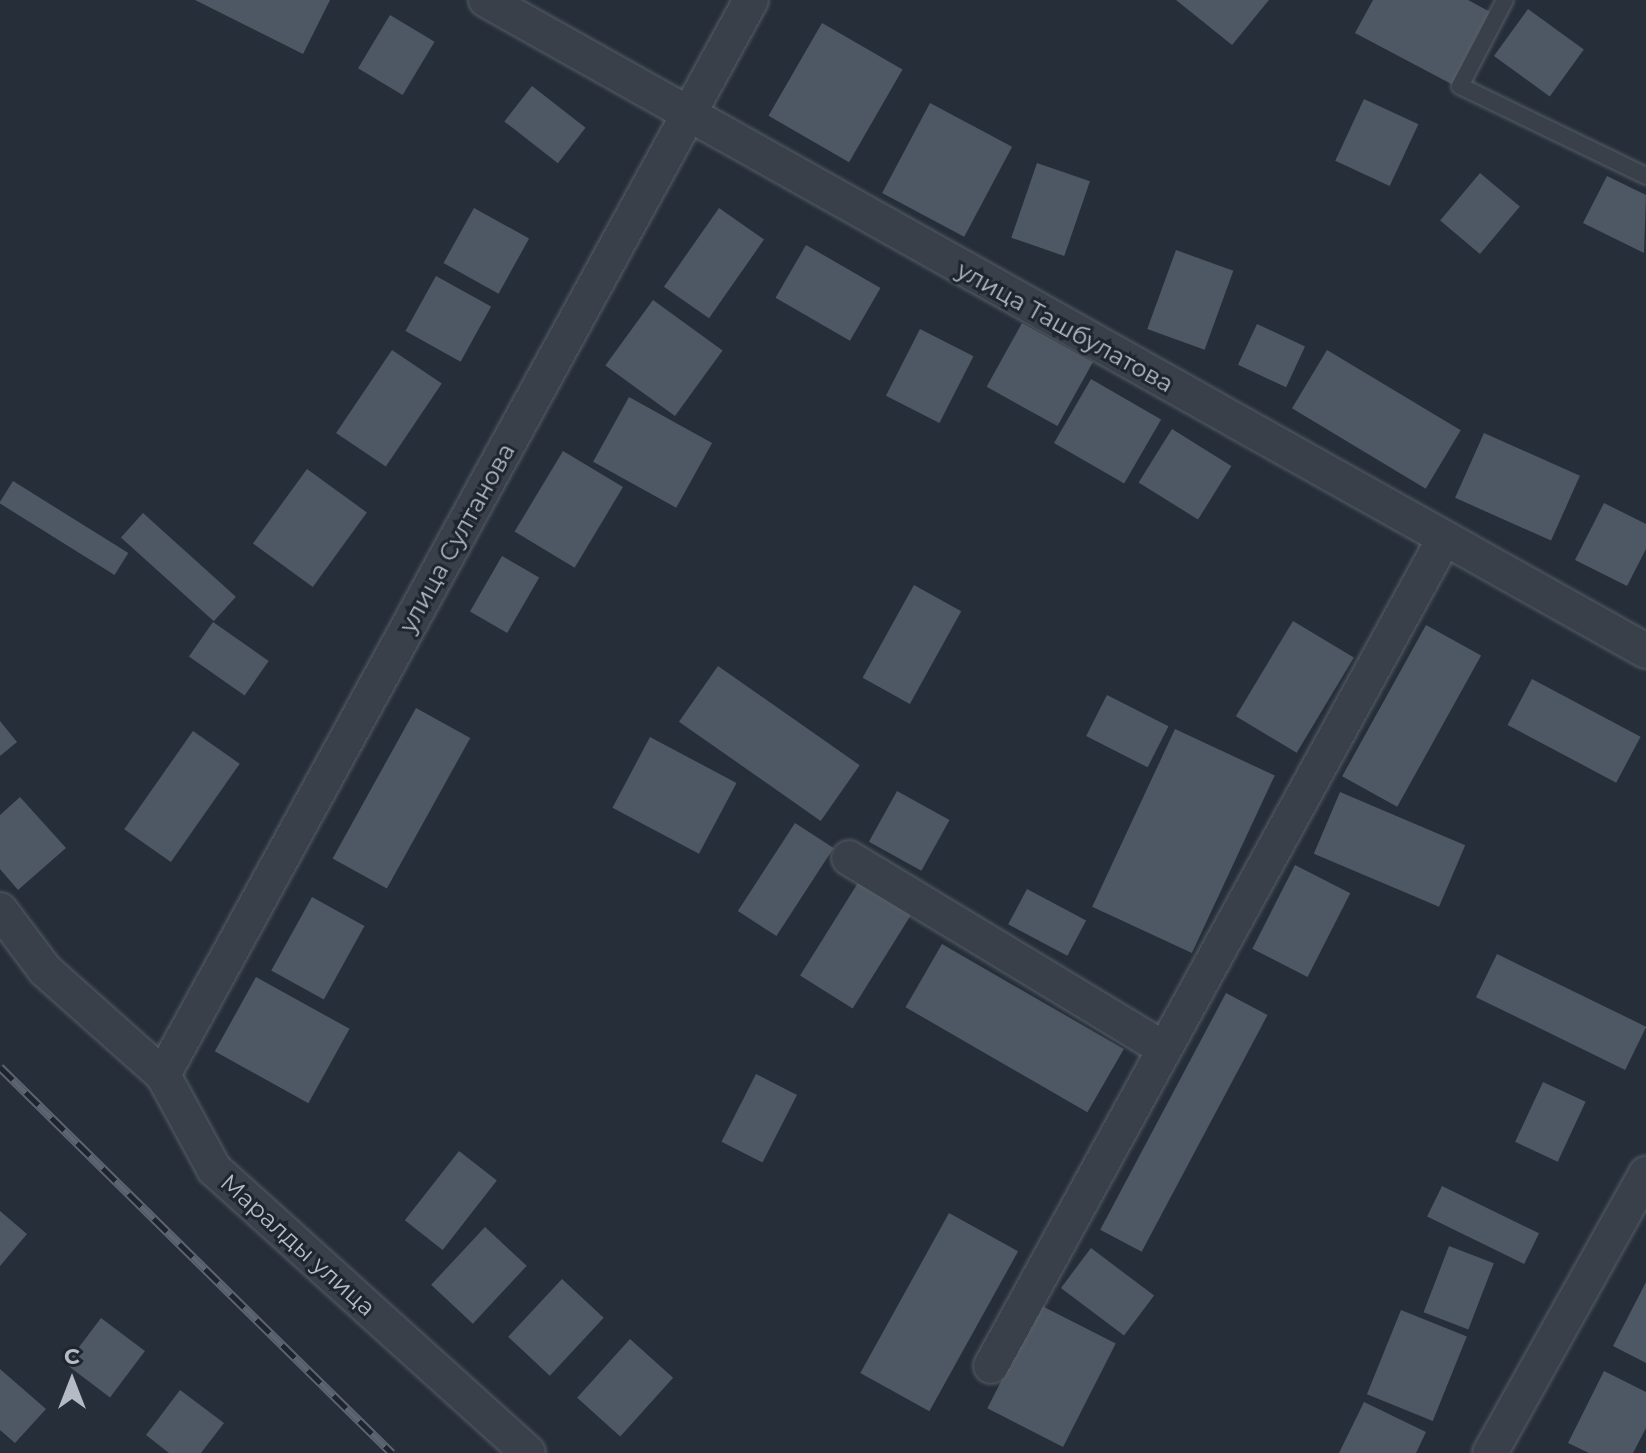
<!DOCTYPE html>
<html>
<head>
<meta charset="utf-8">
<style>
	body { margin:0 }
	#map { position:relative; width:1646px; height:1453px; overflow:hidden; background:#252e39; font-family:Montserrat,sans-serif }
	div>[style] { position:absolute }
	.building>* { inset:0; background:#4e5864; transform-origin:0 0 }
	.roads { filter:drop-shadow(0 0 2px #575e67) drop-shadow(0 0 2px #575e67) }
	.service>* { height:16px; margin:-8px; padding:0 8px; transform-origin:8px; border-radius:8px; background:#394049 }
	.minor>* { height:34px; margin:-17px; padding:0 17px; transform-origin:17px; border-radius:17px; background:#394049 }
	.rail>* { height:9px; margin-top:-4.5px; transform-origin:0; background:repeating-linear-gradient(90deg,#1e252e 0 18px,#5b6470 0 36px); box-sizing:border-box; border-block:2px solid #5b6470 }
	span { translate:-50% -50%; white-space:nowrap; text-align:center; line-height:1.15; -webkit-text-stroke:6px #1e252e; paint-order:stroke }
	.street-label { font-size:24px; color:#b4bbc5 }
	.north { position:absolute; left:32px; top:1341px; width:80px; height:80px; -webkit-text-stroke:6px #1e252e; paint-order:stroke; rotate:0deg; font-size:22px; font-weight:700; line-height:32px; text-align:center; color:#b4bbc5 }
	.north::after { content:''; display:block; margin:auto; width:28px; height:36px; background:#b4bbc5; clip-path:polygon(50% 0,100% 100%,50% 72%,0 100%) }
</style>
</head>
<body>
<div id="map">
	<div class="building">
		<i style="clip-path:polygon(195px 0,330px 0,303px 54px)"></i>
		<i style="clip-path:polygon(1176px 0,1269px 0,1232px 45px)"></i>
		<i style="clip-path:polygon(1373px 0,1468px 0,1496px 15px,1457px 87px,1355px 33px)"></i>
		<i style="left:1528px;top:9px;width:69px;height:58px;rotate:36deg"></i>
		<i style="left:390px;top:15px;width:52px;height:62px;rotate:31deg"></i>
		<i style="left:822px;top:23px;width:93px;height:107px;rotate:30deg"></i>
		<i style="left:532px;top:86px;width:68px;height:45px;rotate:38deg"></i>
		<i style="left:1364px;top:99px;width:60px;height:68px;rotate:25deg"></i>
		<i style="left:930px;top:103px;width:93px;height:102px;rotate:28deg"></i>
		<i style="left:1037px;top:163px;width:56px;height:79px;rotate:19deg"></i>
		<i style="left:1480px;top:173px;width:52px;height:62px;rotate:40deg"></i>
		<i style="clip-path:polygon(1607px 176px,1646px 195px,1644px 253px,1583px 223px)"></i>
		<i style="left:474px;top:208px;width:63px;height:63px;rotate:29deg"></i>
		<i style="left:719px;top:208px;width:55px;height:96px;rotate:35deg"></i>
		<i style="left:806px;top:245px;width:86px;height:61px;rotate:30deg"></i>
		<i style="left:1176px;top:250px;width:61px;height:84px;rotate:20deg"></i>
		<i style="left:436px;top:276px;width:63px;height:63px;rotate:29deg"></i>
		<i style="left:653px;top:300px;width:86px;height:81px;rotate:36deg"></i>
		<i style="left:1022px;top:323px;width:81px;height:73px;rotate:29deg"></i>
		<i style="left:1257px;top:324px;width:53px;height:45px;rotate:25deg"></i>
		<i style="left:920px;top:329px;width:60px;height:75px;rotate:27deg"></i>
		<i style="left:392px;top:350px;width:60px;height:100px;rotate:34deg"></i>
		<i style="left:1327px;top:350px;width:156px;height:68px;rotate:31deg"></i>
		<i style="left:1091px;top:379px;width:81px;height:74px;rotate:30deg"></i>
		<i style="left:629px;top:397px;width:95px;height:74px;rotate:29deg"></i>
		<i style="left:1172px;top:429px;width:70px;height:63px;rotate:32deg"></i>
		<i style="left:1484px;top:433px;width:105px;height:71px;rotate:24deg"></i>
		<i style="left:563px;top:451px;width:70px;height:94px;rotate:31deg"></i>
		<i style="left:307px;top:469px;width:74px;height:92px;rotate:36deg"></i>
		<i style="left:13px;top:481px;width:136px;height:26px;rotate:32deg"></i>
		<i style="clip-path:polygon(1604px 503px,1646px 524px,1646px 549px,1627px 586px,1575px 560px)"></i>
		<i style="left:143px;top:513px;width:125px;height:33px;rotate:42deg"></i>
		<i style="left:502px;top:556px;width:43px;height:64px;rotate:30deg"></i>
		<i style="left:914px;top:585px;width:54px;height:106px;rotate:29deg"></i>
		<i style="left:1293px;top:621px;width:71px;height:111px;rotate:31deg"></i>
		<i style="left:213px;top:622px;width:68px;height:42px;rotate:35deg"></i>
		<i style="left:1426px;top:625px;width:63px;height:173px;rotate:29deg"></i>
		<i style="left:718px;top:666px;width:173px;height:68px;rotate:35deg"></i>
		<i style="left:1532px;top:679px;width:123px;height:52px;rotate:28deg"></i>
		<i style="left:1107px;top:695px;width:69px;height:46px;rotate:27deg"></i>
		<i style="left:416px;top:708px;width:62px;height:172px;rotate:29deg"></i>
		<i style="clip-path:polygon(0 721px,17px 742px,0 756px)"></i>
		<i style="left:1175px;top:729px;width:110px;height:196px;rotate:25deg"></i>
		<i style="left:193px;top:731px;width:57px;height:120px;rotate:35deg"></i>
		<i style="left:650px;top:737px;width:98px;height:80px;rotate:28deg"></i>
		<i style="left:897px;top:791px;width:60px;height:58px;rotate:29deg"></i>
		<i style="left:1340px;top:792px;width:136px;height:67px;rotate:23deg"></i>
		<i style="clip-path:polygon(20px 797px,66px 848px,18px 890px,0 869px,0 815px)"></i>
		<i style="left:795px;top:823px;width:46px;height:105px;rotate:33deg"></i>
		<i style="left:1295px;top:865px;width:62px;height:94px;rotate:27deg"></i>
		<i style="left:861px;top:878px;width:62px;height:115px;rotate:32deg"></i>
		<i style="left:1027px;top:889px;width:67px;height:40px;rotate:28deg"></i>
		<i style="left:312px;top:897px;width:60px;height:84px;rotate:29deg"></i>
		<i style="left:942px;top:944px;width:210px;height:73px;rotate:30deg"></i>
		<i style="left:1497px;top:954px;width:166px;height:48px;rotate:26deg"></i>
		<i style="left:256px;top:977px;width:107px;height:85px;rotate:29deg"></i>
		<i style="left:1226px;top:993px;width:47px;height:268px;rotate:28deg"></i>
		<i style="left:756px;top:1074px;width:46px;height:76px;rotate:27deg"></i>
		<i style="left:1543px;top:1082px;width:47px;height:66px;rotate:25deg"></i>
		<i style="left:459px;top:1151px;width:48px;height:88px;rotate:38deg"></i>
		<i style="left:1442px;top:1186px;width:108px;height:34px;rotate:26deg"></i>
		<i style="clip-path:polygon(0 1211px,27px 1234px,0 1266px)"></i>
		<i style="left:949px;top:1213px;width:79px;height:183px;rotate:29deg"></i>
		<i style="left:485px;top:1227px;width:57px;height:79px;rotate:43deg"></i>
		<i style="left:1449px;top:1246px;width:48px;height:71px;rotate:21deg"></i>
		<i style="left:1091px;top:1248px;width:79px;height:50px;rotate:37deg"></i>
		<i style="left:562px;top:1279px;width:57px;height:79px;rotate:43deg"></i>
		<i style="clip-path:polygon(1646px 1282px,1646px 1363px,1613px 1346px)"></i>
		<i style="left:1040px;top:1305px;width:85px;height:116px;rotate:27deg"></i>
		<i style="left:1401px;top:1310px;width:71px;height:91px;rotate:22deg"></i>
		<i style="left:101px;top:1318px;width:55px;height:58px;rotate:37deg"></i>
		<i style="left:630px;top:1339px;width:58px;height:79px;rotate:42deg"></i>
		<i style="clip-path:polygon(0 1369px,46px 1409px,15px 1443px,0 1430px)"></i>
		<i style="clip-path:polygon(1604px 1371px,1646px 1392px,1646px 1428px,1633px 1453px,1589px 1453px,1568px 1443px)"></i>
		<i style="clip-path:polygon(180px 1390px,224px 1423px,201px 1453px,169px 1453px,146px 1435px)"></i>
		<i style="clip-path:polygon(1364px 1402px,1426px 1432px,1416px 1453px,1339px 1453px)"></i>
	</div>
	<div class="roads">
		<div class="service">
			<i style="left:1505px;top:0;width:97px;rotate:117.6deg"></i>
			<i style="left:1460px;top:86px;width:207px;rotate:25.8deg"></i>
		</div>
		<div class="minor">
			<i style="left:486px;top:0;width:1330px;rotate:29.3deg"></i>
			<i style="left:849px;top:858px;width:368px;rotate:31.2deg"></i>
			<i style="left:0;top:910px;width:75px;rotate:53.1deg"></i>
			<i style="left:45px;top:970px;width:158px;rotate:41.7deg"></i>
			<i style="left:163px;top:1075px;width:107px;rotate:61.5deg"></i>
			<i style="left:214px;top:1169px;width:423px;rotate:42.1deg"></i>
			<i style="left:163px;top:1075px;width:1225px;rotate:-61.32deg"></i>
			<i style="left:991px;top:1366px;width:943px;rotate:-61.29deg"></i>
			<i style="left:1490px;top:1453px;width:320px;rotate:-60.8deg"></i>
		</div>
	</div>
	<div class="rail">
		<i style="left:0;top:1067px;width:550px;rotate:44.56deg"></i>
	</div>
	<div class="street-label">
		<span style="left:1065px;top:327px;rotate:29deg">улица Ташбулатова</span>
		<span style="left:457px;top:538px;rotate:-61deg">улица Султанова</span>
		<span style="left:298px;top:1245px;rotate:42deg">Маралды улица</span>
	</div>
	<div class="north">С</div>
</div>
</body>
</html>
